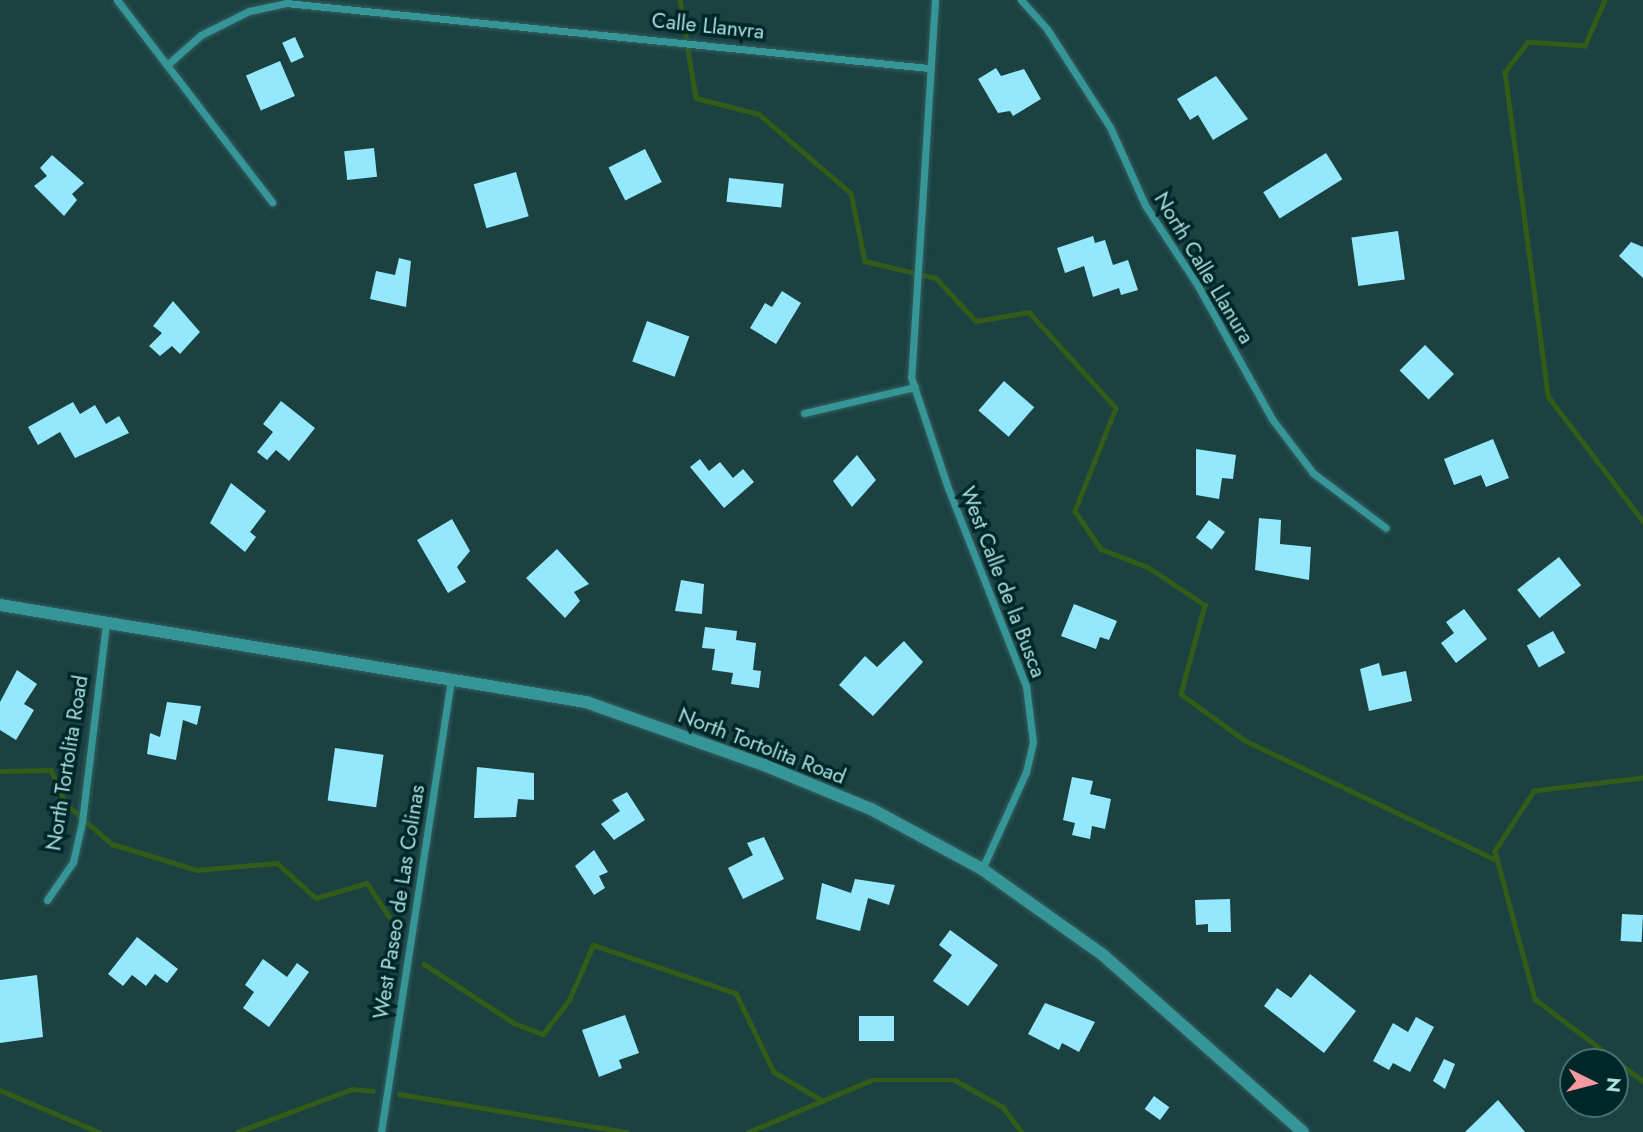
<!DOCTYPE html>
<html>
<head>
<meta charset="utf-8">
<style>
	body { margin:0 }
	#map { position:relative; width:1643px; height:1132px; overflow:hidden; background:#1b4141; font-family:Jost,sans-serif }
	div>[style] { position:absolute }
	.stream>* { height:4.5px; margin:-2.25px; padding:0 2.25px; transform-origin:2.25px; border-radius:2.25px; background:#325c18 }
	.building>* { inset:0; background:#93e8fe; transform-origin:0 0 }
	.roads { filter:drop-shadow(0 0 2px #335e5f) drop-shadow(0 0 2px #335e5f) }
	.minor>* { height:7px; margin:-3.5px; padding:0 3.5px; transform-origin:3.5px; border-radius:3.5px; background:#369596 }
	.tertiary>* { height:12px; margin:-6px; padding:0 6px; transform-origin:6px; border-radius:6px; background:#369596 }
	span { translate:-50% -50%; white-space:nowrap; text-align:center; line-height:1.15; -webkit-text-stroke:7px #002728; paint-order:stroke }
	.street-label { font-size:21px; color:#abe0e0 }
	.north { position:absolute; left:1559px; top:1048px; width:70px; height:70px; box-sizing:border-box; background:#002728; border:2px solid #447172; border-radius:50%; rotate:96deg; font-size:19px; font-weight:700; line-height:28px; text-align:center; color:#abe0e0 }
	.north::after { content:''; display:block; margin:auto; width:24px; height:32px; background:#f49aa0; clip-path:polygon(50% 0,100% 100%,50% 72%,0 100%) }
</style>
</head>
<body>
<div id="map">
	<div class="stream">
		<i style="left:680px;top:0;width:99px;rotate:80.7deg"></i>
		<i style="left:696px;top:98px;width:65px;rotate:14.3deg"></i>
		<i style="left:759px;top:114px;width:121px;rotate:40.7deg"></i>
		<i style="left:851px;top:193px;width:69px;rotate:78.4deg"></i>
		<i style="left:865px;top:261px;width:73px;rotate:13.5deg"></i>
		<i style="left:936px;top:278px;width:59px;rotate:47.1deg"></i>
		<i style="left:976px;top:321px;width:54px;rotate:-9.6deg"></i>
		<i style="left:1029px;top:312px;width:130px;rotate:47.8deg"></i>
		<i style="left:1116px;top:408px;width:111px;rotate:111.7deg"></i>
		<i style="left:1075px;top:511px;width:46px;rotate:55.6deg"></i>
		<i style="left:1101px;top:549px;width:50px;rotate:21deg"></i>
		<i style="left:1148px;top:567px;width:69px;rotate:33.7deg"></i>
		<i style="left:1205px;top:605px;width:92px;rotate:105.1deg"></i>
		<i style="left:1181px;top:694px;width:80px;rotate:35.9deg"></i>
		<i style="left:1246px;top:741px;width:278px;rotate:25.4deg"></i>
		<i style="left:1605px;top:0;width:50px;rotate:113.5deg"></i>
		<i style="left:1585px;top:46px;width:57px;rotate:-176deg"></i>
		<i style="left:1528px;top:42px;width:38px;rotate:127deg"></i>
		<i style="left:1505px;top:72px;width:327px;rotate:82.4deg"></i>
		<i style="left:1548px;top:396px;width:157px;rotate:52.8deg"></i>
		<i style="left:0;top:771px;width:51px;rotate:-1.1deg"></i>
		<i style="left:51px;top:770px;width:37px;rotate:66deg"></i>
		<i style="left:66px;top:804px;width:61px;rotate:41deg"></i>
		<i style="left:112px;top:844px;width:89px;rotate:17deg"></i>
		<i style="left:197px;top:870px;width:80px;rotate:-5deg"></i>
		<i style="left:277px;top:863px;width:52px;rotate:41.9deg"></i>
		<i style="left:316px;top:898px;width:53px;rotate:-16.4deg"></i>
		<i style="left:367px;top:883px;width:47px;rotate:56.3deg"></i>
		<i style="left:1643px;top:778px;width:110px;rotate:173.2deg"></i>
		<i style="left:1534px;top:791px;width:72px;rotate:123deg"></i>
		<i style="left:1495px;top:851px;width:153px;rotate:74.9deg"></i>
		<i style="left:1535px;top:999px;width:136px;rotate:37.2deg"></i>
		<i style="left:424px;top:964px;width:108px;rotate:33.2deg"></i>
		<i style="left:514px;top:1023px;width:31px;rotate:21deg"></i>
		<i style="left:543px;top:1034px;width:43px;rotate:-52.6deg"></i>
		<i style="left:569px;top:1000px;width:60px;rotate:-66.4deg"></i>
		<i style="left:593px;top:945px;width:151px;rotate:18.6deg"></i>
		<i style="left:736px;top:993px;width:88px;rotate:64.3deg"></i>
		<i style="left:774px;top:1072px;width:57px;rotate:30.6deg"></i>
		<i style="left:0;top:1090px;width:108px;rotate:23deg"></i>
		<i style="left:399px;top:1094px;width:231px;rotate:9.5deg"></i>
		<i style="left:237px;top:1132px;width:123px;rotate:-20.5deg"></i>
		<i style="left:352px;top:1089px;width:21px;rotate:5deg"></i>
		<i style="left:748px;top:1132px;width:134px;rotate:-22.8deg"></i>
		<i style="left:872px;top:1080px;width:83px"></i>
		<i style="left:955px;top:1080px;width:55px;rotate:29.4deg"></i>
		<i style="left:1003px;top:1107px;width:31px;rotate:53deg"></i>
	</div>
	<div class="building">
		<i style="left:295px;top:37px;width:22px;height:14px;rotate:66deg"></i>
		<i style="left:280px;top:61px;width:38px;height:37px;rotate:67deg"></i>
		<i style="clip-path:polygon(996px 68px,1001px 76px,1024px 69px,1041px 99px,1013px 116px,1010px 111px,998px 113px,978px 79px)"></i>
		<i style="clip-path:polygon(1216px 76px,1248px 119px,1213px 140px,1198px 115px,1190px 120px,1177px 99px)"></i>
		<i style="left:374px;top:148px;width:29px;height:30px;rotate:84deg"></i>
		<i style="left:645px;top:149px;width:37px;height:41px;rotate:63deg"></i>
		<i style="left:1326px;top:153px;width:31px;height:74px;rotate:58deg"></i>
		<i style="clip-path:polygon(52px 155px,84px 183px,72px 194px,77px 200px,64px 216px,34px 186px,47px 176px,40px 168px)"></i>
		<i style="left:516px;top:172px;width:46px;height:44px;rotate:74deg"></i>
		<i style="left:729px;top:178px;width:55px;height:24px;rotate:6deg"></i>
		<i style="left:1398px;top:231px;width:49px;height:47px;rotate:82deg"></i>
		<i style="clip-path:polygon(1093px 236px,1095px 243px,1105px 240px,1113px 265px,1128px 260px,1138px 290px,1121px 295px,1119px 288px,1093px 297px,1084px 266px,1065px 273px,1057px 248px)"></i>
		<i style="clip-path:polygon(1631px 242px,1643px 247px,1643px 278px,1619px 256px)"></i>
		<i style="clip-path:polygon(399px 258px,411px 261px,406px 307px,370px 299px,376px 271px,395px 275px)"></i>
		<i style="clip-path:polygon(782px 291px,801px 303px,776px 344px,750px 328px,765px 303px,772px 307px)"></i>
		<i style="clip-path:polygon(173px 301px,200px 332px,180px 354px,172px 346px,160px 356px,149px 346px,162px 333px,153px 326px)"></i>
		<i style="left:647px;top:321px;width:45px;height:43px;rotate:20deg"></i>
		<i style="left:1425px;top:345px;width:41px;height:36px;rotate:45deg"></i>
		<i style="left:1004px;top:381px;width:40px;height:39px;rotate:41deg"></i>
		<i style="clip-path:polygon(281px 401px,315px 428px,289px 461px,276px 450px,267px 460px,257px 452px,273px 432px,263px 424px)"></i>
		<i style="clip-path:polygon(73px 402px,80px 414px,95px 405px,106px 424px,119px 416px,129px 433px,75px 458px,60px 432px,38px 445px,28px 427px)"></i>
		<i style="clip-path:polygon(1493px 439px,1509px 478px,1486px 487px,1481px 475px,1454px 485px,1444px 459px)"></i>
		<i style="clip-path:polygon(1196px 449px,1236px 455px,1233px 479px,1222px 478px,1219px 499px,1196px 495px)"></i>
		<i style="clip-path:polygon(857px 455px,876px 480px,852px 507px,833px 481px)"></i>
		<i style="clip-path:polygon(700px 459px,709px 471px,720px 462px,733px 478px,743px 469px,754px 482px,724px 508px,690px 467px)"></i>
		<i style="clip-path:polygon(231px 483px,266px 511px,250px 532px,256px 537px,245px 552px,210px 523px)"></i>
		<i style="clip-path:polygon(1259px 518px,1281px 520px,1280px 544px,1311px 547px,1309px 580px,1255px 570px)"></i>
		<i style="clip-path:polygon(452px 519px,470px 551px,457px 567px,466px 582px,448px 593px,417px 540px)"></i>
		<i style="left:1209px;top:520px;width:20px;height:22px;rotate:37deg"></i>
		<i style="clip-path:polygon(557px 549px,589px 584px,574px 592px,580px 601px,565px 618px,526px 578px)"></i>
		<i style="left:1559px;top:557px;width:36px;height:53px;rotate:52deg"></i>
		<i style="clip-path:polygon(681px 580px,704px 584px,702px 614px,675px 611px)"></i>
		<i style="clip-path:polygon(1074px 604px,1117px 621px,1109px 640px,1100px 637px,1096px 649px,1061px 636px)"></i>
		<i style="clip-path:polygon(1464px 609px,1487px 639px,1456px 663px,1441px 643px,1454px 633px,1446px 622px)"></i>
		<i style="clip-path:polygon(705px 627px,737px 631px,736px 640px,756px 643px,753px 670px,761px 671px,759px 688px,731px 684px,733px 673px,712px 670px,715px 649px,702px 648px)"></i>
		<i style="left:1553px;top:631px;width:25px;height:30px;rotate:61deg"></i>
		<i style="clip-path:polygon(904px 641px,923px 662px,873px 716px,839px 685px,865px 656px,877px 667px)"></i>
		<i style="clip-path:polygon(1379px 663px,1382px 676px,1406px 671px,1412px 701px,1369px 711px,1360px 669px)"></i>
		<i style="clip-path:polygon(17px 670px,37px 684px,24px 704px,34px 710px,16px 740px,0 730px,0 702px)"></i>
		<i style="clip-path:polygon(167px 702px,201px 706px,197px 725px,183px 720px,176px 760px,147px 754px,150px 733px,160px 737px)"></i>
		<i style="left:335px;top:748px;width:49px;height:53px;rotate:8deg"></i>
		<i style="clip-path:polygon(477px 767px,534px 773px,534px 800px,518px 799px,516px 817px,474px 818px)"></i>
		<i style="clip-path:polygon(1072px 777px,1093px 781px,1090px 794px,1111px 799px,1105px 829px,1092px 826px,1090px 839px,1072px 835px,1075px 823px,1063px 820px)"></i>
		<i style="clip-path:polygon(627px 792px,645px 820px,614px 840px,601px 824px,620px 811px,612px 800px)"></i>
		<i style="clip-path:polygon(764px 837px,784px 879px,743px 899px,728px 868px,753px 855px,747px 843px)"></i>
		<i style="clip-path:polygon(594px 850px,608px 872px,599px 876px,605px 888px,594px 895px,575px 866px)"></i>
		<i style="clip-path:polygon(855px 879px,895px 885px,889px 905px,868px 898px,860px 931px,816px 919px,822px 883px,851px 893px)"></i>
		<i style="clip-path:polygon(1230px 899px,1231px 932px,1208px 932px,1208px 924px,1196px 925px,1195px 900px)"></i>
		<i style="left:1622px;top:914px;width:21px;height:27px;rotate:3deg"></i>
		<i style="clip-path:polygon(950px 930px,998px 965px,968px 1006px,933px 981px,952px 955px,939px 945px)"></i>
		<i style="clip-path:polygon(137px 937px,178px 969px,167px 983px,155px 974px,146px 986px,132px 975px,123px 986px,108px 974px)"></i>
		<i style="clip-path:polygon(263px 959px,287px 977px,297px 963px,309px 972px,269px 1027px,243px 1008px,254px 992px,245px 985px)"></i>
		<i style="clip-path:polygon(1310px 974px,1356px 1011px,1324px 1053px,1264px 1006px,1277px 988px,1291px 998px)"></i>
		<i style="clip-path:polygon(37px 975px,43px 1037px,0 1043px,0 980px)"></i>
		<i style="clip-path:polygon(1045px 1003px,1095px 1022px,1079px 1052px,1062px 1043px,1059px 1050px,1028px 1034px)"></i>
		<i style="clip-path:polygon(625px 1015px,639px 1053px,619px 1060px,622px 1068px,599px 1077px,582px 1030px)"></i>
		<i style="left:859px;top:1016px;width:35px;height:25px"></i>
		<i style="clip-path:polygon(1416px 1017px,1434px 1027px,1410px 1072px,1393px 1063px,1389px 1070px,1373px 1061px,1393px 1023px,1408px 1032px)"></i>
		<i style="clip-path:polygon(1444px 1059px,1455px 1064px,1445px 1089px,1433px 1081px)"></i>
		<i style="left:1154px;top:1096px;width:19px;height:16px;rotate:36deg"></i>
		<i style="clip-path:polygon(1498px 1100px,1525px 1132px,1465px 1132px)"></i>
	</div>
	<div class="roads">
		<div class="minor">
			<i style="left:117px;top:0;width:255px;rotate:52.5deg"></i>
			<i style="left:935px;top:0;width:378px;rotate:93.6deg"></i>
			<i style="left:911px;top:377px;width:117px;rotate:71.6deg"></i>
			<i style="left:948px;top:488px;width:213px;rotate:68.5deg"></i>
			<i style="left:1026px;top:686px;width:56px;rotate:82.9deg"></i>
			<i style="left:1033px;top:742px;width:31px;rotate:103deg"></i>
			<i style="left:1026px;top:772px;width:107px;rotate:114.4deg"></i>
			<i style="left:1021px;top:0;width:39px;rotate:48deg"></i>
			<i style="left:1047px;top:29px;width:117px;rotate:57.3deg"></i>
			<i style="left:1110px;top:127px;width:85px;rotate:65.8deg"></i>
			<i style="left:1145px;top:205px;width:97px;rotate:56.8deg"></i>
			<i style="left:1198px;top:286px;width:152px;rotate:60.9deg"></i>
			<i style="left:1272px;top:419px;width:68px;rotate:52.8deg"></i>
			<i style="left:1313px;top:473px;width:91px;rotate:37deg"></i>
			<i style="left:167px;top:65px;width:45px;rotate:-41.4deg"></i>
			<i style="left:201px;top:35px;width:54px;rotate:-26.6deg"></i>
			<i style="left:249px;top:11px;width:38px;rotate:-12deg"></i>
			<i style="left:286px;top:3px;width:645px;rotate:5.78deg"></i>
			<i style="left:804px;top:413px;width:114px;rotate:-13.2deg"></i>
			<i style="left:47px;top:900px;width:46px;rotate:-55.6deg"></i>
			<i style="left:73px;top:862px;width:41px;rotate:-77.3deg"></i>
			<i style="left:82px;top:822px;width:198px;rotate:-83.1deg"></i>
			<i style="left:381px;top:1132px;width:459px;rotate:-81.2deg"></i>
		</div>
		<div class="tertiary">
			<i style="left:0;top:605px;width:594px;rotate:9.4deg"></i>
			<i style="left:586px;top:702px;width:189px;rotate:19.5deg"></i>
			<i style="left:764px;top:765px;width:116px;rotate:22.4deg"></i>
			<i style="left:871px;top:809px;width:126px;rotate:28.4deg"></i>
			<i style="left:982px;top:869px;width:148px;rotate:35.4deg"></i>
			<i style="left:1103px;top:955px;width:267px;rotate:41.5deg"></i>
		</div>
	</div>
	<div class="street-label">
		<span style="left:708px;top:26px;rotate:6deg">Calle Llanvra</span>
		<span style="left:1204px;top:268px;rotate:59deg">North Calle Llanura</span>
		<span style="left:1003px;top:582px;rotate:69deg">West Calle de la Busca</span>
		<span style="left:762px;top:746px;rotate:21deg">North Tortolita Road</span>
		<span style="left:67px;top:763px;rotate:-81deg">North Tortolita Road</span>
		<span style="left:399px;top:902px;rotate:-81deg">West Paseo de Las Colinas</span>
	</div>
	<div class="north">N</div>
</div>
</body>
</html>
